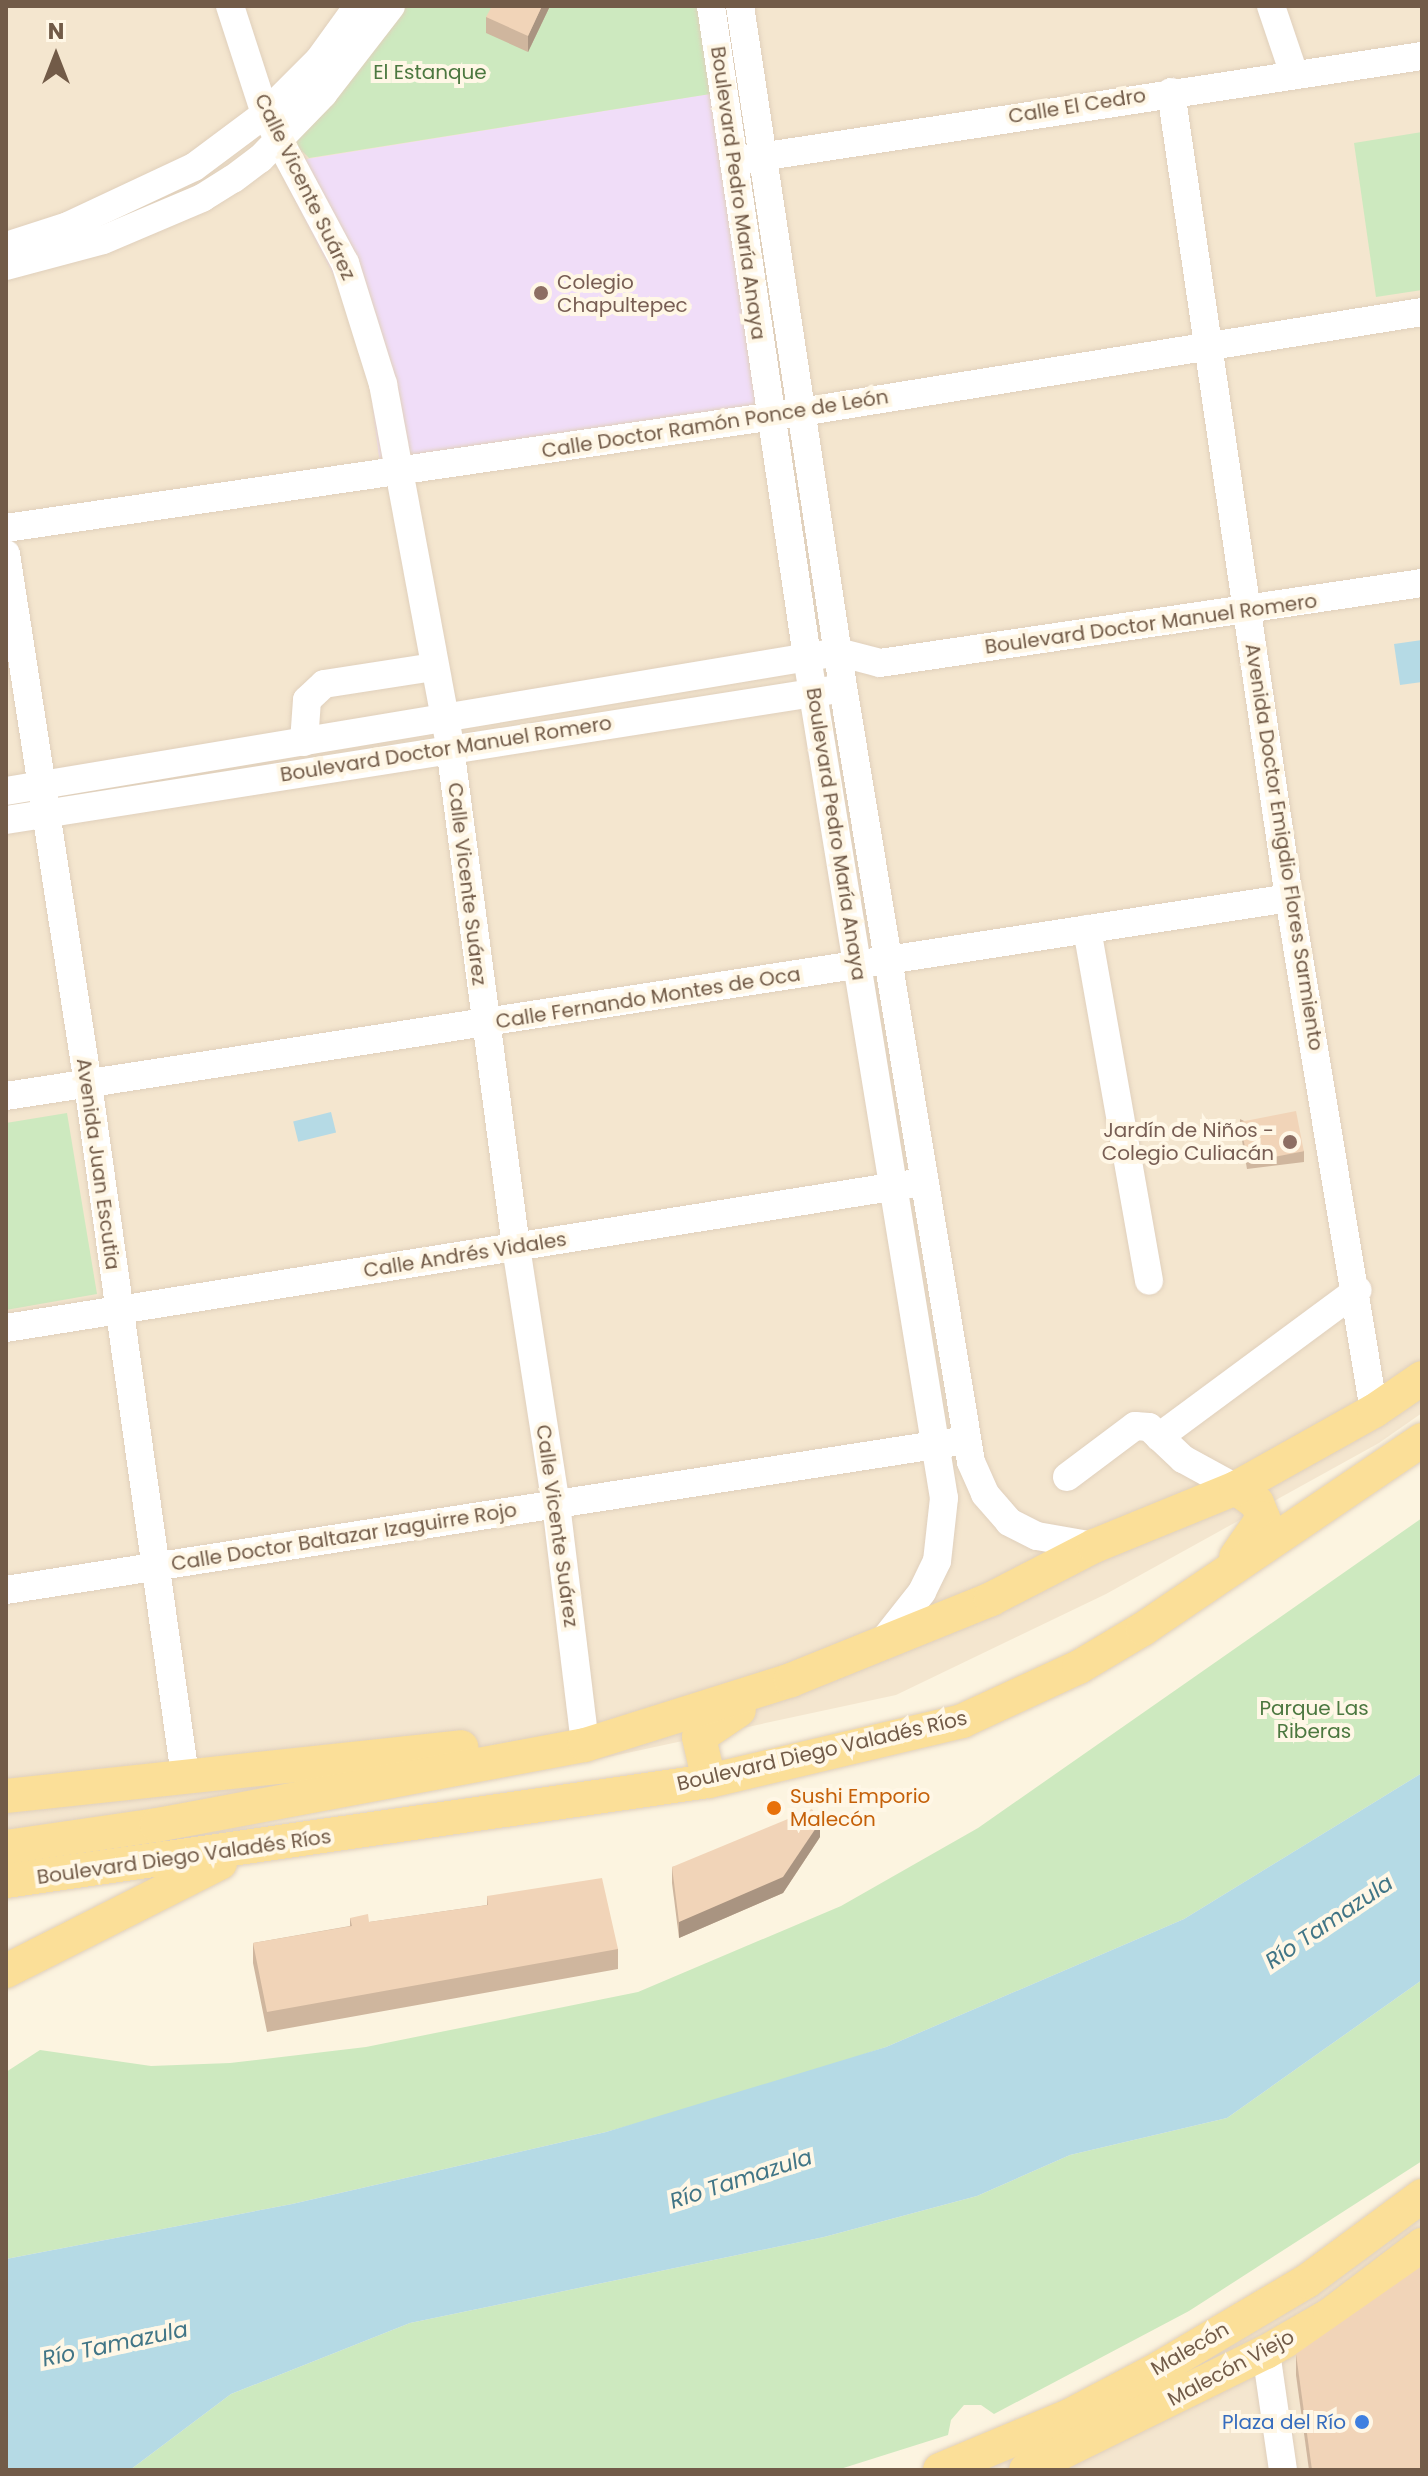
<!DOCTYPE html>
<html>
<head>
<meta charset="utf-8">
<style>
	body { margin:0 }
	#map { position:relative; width:1428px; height:2476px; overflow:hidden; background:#fcf4e0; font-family:Poppins,sans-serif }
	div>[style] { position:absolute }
	.residential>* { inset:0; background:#f4e6cf }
	.education>* { inset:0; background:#f0ddf8 }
	.green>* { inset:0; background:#cde9bf }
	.water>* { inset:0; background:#b5dae5; transform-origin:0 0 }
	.roads { filter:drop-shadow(0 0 2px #e0d0bc) drop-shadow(0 0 2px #e0d0bc) }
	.minor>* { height:28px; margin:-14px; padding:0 14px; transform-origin:14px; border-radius:14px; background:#fff }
	.major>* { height:34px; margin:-17px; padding:0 17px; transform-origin:17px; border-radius:17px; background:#fbdf98 }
	.wall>* { inset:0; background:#cfb69e }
	.shaded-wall>* { inset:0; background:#a99481 }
	.building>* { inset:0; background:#f1d4b8; transform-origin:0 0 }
	.dots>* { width:22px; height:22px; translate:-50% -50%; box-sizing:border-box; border:4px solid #fff7e6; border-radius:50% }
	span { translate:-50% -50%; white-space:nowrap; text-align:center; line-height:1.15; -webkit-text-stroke:8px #fff7e6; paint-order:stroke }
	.park-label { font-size:20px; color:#4c7840 }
	.street-label { font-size:20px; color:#725b48 }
	.education-label { font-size:20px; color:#785e54 }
	.left { translate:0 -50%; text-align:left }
	.right { translate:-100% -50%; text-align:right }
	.food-label { font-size:20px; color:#c56008 }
	.shop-label { font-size:20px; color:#366cbe }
	.water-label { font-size:22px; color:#417586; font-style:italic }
	.frame { position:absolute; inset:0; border:8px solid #725b48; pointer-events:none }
	.north { position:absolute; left:16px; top:16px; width:80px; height:80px; -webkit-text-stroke:6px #fff7e6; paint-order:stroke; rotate:0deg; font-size:22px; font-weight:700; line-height:32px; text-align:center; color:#725b48 }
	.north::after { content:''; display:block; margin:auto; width:28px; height:36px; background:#725b48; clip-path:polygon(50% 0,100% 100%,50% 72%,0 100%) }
</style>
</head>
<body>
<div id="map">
	<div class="residential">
		<i style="clip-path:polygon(6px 6px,1422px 6px,1422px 1413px,1379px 1443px,1106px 1594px,896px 1695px,585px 1762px,6px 1845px)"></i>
		<i style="clip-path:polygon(1422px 2213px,1422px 2470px,983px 2470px)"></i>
	</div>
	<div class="education">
		<i style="clip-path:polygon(710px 94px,760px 429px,383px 487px,370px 388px,348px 303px,276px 164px)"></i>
	</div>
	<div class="green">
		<i style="clip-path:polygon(392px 6px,697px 6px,710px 94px,309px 158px,288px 137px)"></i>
		<i style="clip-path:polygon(1422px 132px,1422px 290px,1376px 297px,1354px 143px)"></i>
		<i style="clip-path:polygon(67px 1113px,97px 1294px,6px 1310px,6px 1123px)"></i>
		<i style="clip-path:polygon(1422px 1518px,1422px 1773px,1184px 1919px,886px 2047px,761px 2088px,606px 2132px,292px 2204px,6px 2259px,6px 2072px,40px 2050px,151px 2066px,230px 2063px,366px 2047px,638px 1992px,841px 1906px,978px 1828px)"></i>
		<i style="clip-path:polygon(1422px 1980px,1422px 2161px,1189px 2311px,994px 2414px,981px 2405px,964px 2405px,951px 2420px,948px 2435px,837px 2470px,130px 2470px,231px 2394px,410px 2323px,824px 2237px,977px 2196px,1070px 2155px,1227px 2118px)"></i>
	</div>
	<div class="water">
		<i style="clip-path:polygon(1422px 640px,1422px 682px,1400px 685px,1394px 644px)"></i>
		<i style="left:331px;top:1112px;width:21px;height:39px;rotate:76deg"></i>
		<i style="clip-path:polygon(1422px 1773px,1422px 1980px,1227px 2118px,1070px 2155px,977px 2196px,824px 2237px,410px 2323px,231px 2394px,130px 2470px,6px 2470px,6px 2259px,292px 2204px,606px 2132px,886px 2047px,1184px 1919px)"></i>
	</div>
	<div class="roads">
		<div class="minor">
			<i style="left:230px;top:6px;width:114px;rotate:72deg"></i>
			<i style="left:265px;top:114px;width:169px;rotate:61.8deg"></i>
			<i style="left:345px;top:263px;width:127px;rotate:72.6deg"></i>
			<i style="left:383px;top:384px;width:369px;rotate:79.5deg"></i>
			<i style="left:450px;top:747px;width:504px;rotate:82.48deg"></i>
			<i style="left:516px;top:1247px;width:260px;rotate:81.2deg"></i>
			<i style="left:556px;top:1504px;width:243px;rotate:83.1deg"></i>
			<i style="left:711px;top:6px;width:658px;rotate:81.61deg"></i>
			<i style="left:807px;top:657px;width:852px;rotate:80.75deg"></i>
			<i style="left:944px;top:1498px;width:63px;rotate:96.3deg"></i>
			<i style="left:937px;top:1561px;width:34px;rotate:116deg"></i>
			<i style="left:922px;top:1592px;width:66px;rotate:128.3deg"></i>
			<i style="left:740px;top:6px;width:689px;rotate:81.4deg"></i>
			<i style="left:843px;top:687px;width:785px;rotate:80.62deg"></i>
			<i style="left:971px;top:1462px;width:35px;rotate:66deg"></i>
			<i style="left:985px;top:1494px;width:37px;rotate:49deg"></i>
			<i style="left:1009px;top:1522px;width:31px;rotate:27deg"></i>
			<i style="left:1037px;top:1536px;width:58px;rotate:10deg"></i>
			<i style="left:1271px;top:6px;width:72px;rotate:71.3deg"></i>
			<i style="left:1171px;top:92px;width:815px;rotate:81.67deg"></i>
			<i style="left:1289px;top:898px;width:520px;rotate:80.59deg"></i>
			<i style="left:747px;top:159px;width:683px;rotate:-8.68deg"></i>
			<i style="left:6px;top:246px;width:65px;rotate:-17.9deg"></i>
			<i style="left:68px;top:226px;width:139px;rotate:-25.1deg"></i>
			<i style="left:194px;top:167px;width:89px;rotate:-36.7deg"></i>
			<i style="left:265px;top:114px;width:76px;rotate:-45deg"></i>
			<i style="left:319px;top:60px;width:67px;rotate:-54.2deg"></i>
			<i style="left:6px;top:266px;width:100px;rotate:-15deg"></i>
			<i style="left:103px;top:240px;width:108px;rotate:-23deg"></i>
			<i style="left:202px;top:198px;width:36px;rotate:-32deg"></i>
			<i style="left:233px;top:179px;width:34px;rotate:-37deg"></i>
			<i style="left:260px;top:159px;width:91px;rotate:-45.9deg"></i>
			<i style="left:323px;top:94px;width:111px;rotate:-52.3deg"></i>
			<i style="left:6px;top:528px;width:803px;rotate:-8.3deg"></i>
			<i style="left:801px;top:412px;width:629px;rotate:-9.15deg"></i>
			<i style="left:6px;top:554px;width:536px;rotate:81.21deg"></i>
			<i style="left:88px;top:1084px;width:699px;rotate:82.02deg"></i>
			<i style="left:304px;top:742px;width:42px;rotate:-85.9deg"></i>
			<i style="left:307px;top:700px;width:23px;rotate:-43deg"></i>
			<i style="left:324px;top:684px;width:111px;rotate:-8.8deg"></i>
			<i style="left:6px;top:791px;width:844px;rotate:-9.48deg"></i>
			<i style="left:838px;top:652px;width:43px;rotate:14.7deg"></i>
			<i style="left:880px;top:663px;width:548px;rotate:-8.4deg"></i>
			<i style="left:6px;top:820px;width:835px;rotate:-8.95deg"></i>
			<i style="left:1087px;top:929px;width:357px;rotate:80deg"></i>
			<i style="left:6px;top:1096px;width:1298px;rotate:-8.77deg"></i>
			<i style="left:6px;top:1328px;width:915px;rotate:-9.05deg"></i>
			<i style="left:1159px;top:1437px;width:247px;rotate:-36.5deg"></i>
			<i style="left:1067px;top:1477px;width:85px;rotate:-36.9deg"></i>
			<i style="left:1135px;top:1426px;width:14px;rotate:4deg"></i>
			<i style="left:1149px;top:1427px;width:47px;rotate:43.3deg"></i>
			<i style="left:1183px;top:1459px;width:60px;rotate:28.7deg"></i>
			<i style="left:6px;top:1590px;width:959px;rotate:-8.87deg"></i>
			<i style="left:1266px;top:2352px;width:119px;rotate:81.8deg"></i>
		</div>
		<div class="major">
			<i style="left:1236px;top:1488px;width:26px;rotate:36deg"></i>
			<i style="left:1257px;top:1503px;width:16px;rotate:68deg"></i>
			<i style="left:1263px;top:1518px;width:47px;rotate:124.7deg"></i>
			<i style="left:709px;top:1781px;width:45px;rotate:-102.8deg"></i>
			<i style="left:699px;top:1737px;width:48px;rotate:-34deg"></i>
			<i style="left:6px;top:1796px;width:458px;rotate:-6.1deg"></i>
			<i style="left:6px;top:1847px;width:153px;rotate:-8.3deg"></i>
			<i style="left:157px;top:1825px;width:435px;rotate:-10.6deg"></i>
			<i style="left:585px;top:1745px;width:216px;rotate:-17.5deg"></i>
			<i style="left:791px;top:1680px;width:216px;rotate:-22deg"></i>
			<i style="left:991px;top:1599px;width:116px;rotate:-27.2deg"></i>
			<i style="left:1094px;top:1546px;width:153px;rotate:-22.2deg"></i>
			<i style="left:1236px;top:1488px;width:158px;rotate:-29.2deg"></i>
			<i style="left:1374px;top:1411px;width:58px;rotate:-34.5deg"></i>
			<i style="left:6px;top:1881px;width:710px;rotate:-8.1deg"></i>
			<i style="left:709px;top:1781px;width:260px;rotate:-13.3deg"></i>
			<i style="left:962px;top:1721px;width:129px;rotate:-24.8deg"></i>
			<i style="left:1079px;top:1667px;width:74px;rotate:-30.7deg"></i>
			<i style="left:1143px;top:1629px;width:337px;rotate:-34.1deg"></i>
			<i style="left:6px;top:1971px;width:240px;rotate:-26.8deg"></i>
			<i style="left:940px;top:2470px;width:140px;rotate:-22.7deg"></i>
			<i style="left:1069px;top:2416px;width:103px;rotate:-27.8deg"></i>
			<i style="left:1160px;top:2368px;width:171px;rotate:-30.6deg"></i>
			<i style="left:1307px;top:2281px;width:143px;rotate:-36.5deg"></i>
			<i style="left:1026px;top:2470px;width:267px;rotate:-26.2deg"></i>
			<i style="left:1266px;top:2352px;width:74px;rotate:-30deg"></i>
			<i style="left:1330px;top:2315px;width:116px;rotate:-37.3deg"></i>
		</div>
	</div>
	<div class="wall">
		<i style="clip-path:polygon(550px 6px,528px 52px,486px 33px,486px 17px)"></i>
		<i style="clip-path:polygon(1240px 1119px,1304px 1151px,1304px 1162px,1247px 1169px,1240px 1129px)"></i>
		<i style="clip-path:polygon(820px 1837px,783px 1893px,679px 1938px,672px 1883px,672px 1867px)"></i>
		<i style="clip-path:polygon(487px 1896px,618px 1949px,618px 1969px,267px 2032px,253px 1963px,253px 1943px,350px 1926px,350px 1918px,369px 1922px,487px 1905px)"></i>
		<i style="clip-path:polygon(1296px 2354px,1422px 2470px,1309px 2470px,1296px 2375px)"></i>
	</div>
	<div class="shaded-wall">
		<i style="clip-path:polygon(542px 6px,550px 6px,528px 52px,528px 36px)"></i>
		<i style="clip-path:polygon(820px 1822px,820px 1837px,783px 1893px,679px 1938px,679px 1922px)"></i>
	</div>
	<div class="building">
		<i style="clip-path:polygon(492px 6px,542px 6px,528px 36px,486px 17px)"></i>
		<i style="left:1296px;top:1111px;width:41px;height:57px;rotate:79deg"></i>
		<i style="clip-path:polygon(812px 1809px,820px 1822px,783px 1877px,679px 1922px,672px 1867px)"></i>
		<i style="clip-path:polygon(602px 1878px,618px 1949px,267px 2012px,253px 1943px,352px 1926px,350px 1918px,368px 1914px,369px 1922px,488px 1905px,487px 1896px)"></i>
		<i style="clip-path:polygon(1422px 2266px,1422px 2470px,1312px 2470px,1296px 2354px)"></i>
	</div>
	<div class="dots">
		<i style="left:541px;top:293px;background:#8d6e63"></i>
		<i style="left:1290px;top:1142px;background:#8d6e63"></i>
		<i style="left:774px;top:1808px;background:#e8710a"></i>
		<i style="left:1362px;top:2422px;background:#3f7fe0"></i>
	</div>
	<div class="park-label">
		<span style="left:430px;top:72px">El Estanque</span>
		<span style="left:1314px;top:1720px">Parque Las<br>Riberas</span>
	</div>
	<div class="street-label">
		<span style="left:1077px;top:106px;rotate:-9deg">Calle El Cedro</span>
		<span style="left:305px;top:187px;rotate:64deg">Calle Vicente Suárez</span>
		<span style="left:738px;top:193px;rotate:82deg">Boulevard Pedro María Anaya</span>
		<span style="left:715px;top:424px;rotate:-9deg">Calle Doctor Ramón Ponce de León</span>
		<span style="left:1151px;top:624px;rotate:-8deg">Boulevard Doctor Manuel Romero</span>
		<span style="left:446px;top:749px;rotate:-9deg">Boulevard Doctor Manuel Romero</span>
		<span style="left:836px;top:834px;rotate:81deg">Boulevard Pedro María Anaya</span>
		<span style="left:1284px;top:847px;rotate:81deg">Avenida Doctor Emigdio Flores Sarmiento</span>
		<span style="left:467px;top:884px;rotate:83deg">Calle Vicente Suárez</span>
		<span style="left:648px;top:998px;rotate:-9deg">Calle Fernando Montes de Oca</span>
		<span style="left:98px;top:1164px;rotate:82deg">Avenida Juan Escutia</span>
		<span style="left:465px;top:1255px;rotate:-9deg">Calle Andrés Vidales</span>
		<span style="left:557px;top:1526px;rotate:82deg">Calle Vicente Suárez</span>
		<span style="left:344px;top:1537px;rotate:-9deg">Calle Doctor Baltazar Izaguirre Rojo</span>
		<span style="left:822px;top:1751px;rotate:-13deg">Boulevard Diego Valadés Ríos</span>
		<span style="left:184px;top:1857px;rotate:-8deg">Boulevard Diego Valadés Ríos</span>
		<span style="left:1190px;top:2349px;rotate:-30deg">Malecón</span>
		<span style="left:1231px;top:2368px;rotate:-28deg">Malecón Viejo</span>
	</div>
	<div class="education-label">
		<span class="left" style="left:557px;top:294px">Colegio<br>Chapultepec</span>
		<span class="right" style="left:1274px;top:1142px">Jardín de Niños -<br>Colegio Culiacán</span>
	</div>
	<div class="food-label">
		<span class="left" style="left:790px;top:1808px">Sushi Emporio<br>Malecón</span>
	</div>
	<div class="shop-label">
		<span class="right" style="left:1346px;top:2422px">Plaza del Río</span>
	</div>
	<div class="water-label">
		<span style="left:1329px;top:1922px;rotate:-34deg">Río Tamazula</span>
		<span style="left:741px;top:2179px;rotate:-18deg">Río Tamazula</span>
		<span style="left:115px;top:2344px;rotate:-12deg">Río Tamazula</span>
	</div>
	<div class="frame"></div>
	<div class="north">N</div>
</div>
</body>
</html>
